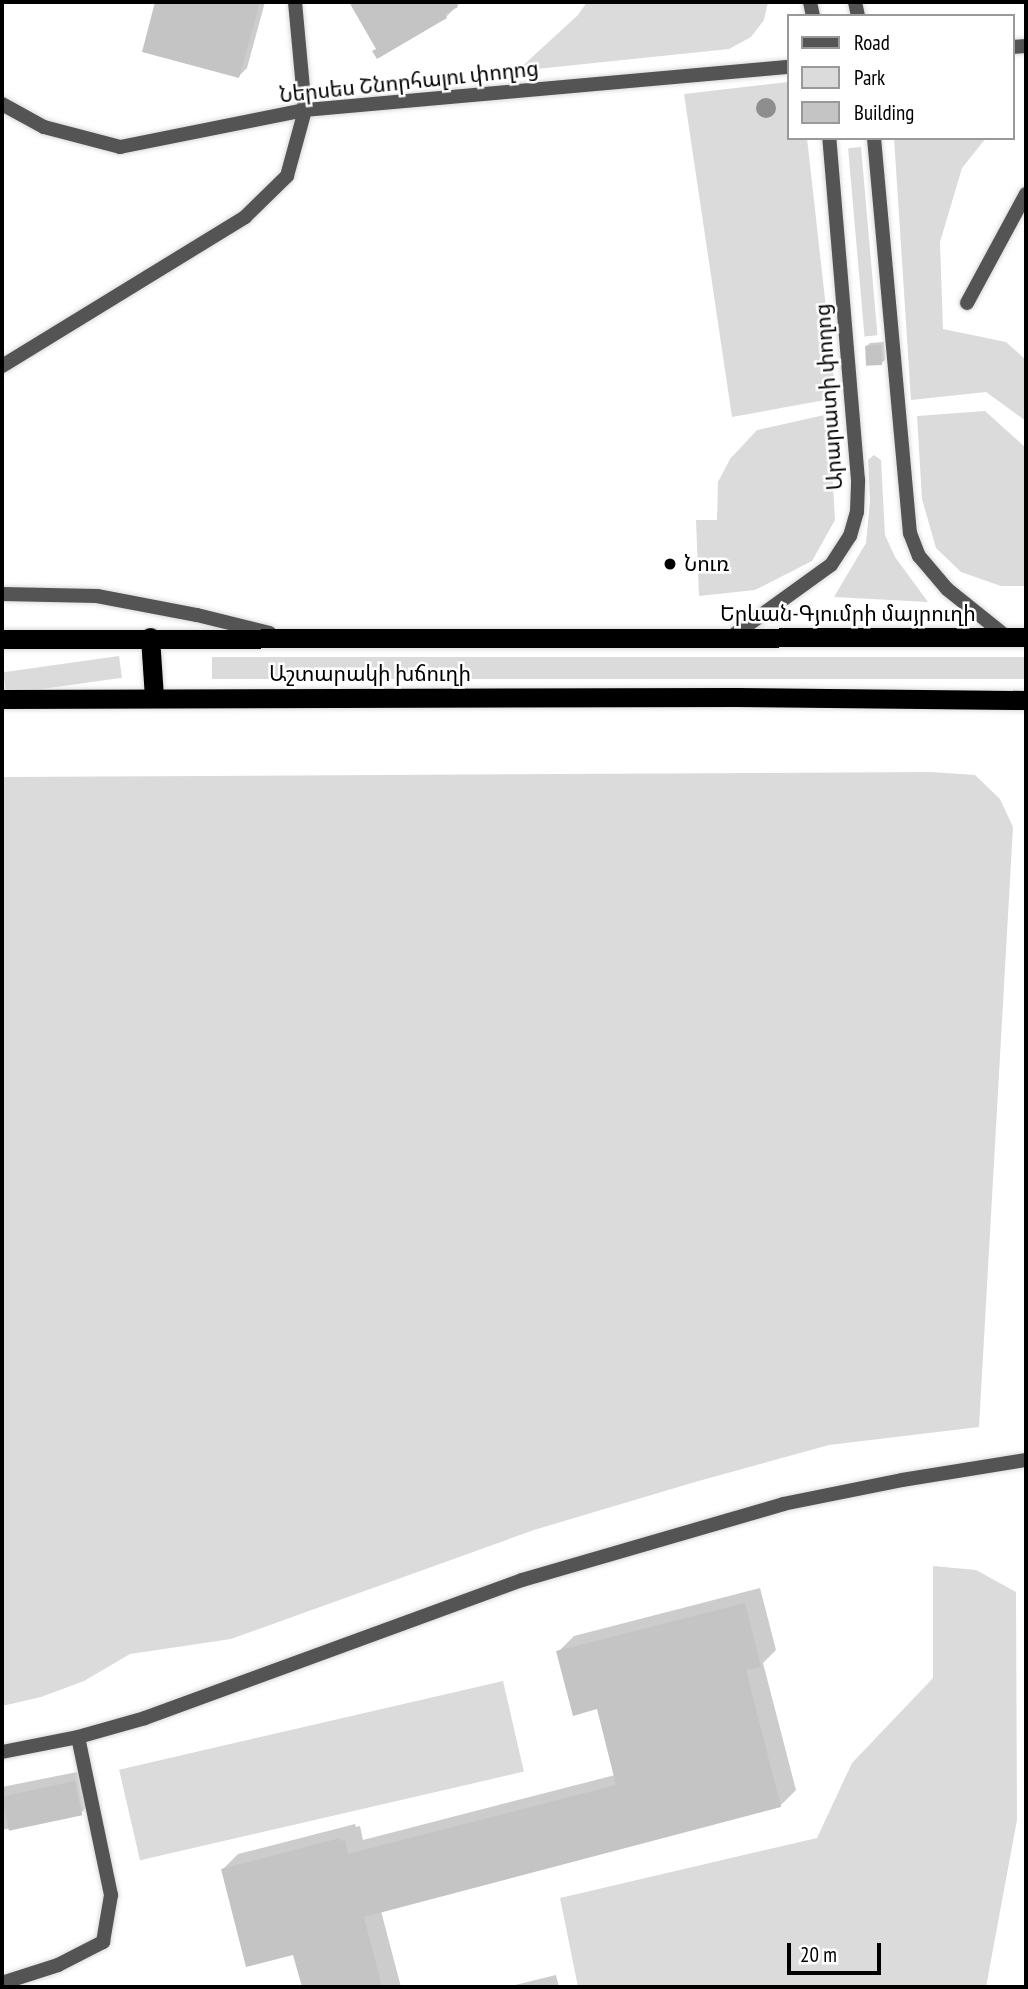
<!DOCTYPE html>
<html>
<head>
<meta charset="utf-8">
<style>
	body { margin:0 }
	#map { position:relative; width:1028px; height:1989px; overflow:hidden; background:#fff; font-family:"PT Sans Narrow","Noto Sans Armenian",sans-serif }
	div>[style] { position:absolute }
	.green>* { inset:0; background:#dbdbdb; transform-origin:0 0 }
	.shadow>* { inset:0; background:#0003 }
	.building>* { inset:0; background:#c4c4c4; transform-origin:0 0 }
	.roads { filter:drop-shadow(0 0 2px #dbdbdb) drop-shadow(0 0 2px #dbdbdb) }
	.service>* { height:14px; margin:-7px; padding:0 7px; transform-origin:7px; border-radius:7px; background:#545454 }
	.minor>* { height:14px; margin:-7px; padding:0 7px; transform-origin:7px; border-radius:7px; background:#545454 }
	.tertiary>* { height:14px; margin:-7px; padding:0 7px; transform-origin:7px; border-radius:7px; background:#545454 }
	.trunk>* { height:19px; margin:-9.5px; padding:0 9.5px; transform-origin:9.5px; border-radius:9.5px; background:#000 }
	.trees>* { width:20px; height:20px; margin:-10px; border-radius:50%; background:#8e8e8e }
	.dots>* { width:19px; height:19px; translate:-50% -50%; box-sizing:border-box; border:4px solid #fff; border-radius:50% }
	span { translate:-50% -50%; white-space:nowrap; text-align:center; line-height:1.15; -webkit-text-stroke:5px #fff; paint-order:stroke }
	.street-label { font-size:21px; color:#000 }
	.poi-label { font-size:21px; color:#000 }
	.left { translate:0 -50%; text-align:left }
	.frame { position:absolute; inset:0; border:4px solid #000; pointer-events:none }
	.legend { position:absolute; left:787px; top:14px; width:228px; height:126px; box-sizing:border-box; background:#fff; border:2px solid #999; margin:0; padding:9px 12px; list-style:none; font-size:21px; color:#000 }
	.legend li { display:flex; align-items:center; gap:14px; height:35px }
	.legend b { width:35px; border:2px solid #999 }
	.scale { position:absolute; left:787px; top:1943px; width:94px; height:32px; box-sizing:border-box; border:4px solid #000; border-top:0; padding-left:9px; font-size:21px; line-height:24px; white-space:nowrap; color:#000; -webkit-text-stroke:5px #fff; paint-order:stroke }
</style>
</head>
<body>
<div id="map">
	<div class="green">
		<i style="clip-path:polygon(587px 2px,768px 2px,764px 20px,751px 37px,729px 49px,517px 71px,578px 15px)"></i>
		<i style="clip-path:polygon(788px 82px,788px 138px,807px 138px,836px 398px,732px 417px,684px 94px)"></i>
		<i style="clip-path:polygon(894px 138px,986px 138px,962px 168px,940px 242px,943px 329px,1006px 342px,1026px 360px,1026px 421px,986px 392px,911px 400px)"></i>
		<i style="left:861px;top:147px;width:189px;height:13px;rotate:85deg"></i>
		<i style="clip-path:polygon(985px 411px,1026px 448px,1026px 586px,1001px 586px,961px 572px,936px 548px,922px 499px,917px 416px)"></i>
		<i style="clip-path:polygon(829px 414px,835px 520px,812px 561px,755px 590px,699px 596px,696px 520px,717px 520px,718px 482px,730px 459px,757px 430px)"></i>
		<i style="clip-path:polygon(874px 455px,881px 460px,885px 535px,895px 557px,928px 602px,834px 597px,866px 543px,870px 501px,868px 460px)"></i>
		<i style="left:119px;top:656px;width:22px;height:117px;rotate:82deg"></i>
		<i style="left:212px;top:657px;width:814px;height:22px"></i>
		<i style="clip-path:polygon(930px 772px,975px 775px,1000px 799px,1013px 827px,979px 1427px,829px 1445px,695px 1482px,534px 1530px,231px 1639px,130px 1654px,84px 1681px,41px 1697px,2px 1706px,2px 777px)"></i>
		<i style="clip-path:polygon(933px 1566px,976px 1570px,1016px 1592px,1017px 1820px,986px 1987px,578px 1987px,560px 1898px,817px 1838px,852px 1763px,933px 1678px)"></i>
		<i style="left:503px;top:1681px;width:93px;height:394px;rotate:77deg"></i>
	</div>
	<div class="shadow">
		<i style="clip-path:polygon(157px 2px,265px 2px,247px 68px,239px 76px,144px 50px)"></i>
		<i style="clip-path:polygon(351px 2px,461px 2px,446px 17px,377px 56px,378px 48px)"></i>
		<i style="clip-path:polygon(884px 342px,885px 360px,882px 363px,867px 346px,870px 343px)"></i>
		<i style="clip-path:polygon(760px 1588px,776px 1650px,763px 1663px,796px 1790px,780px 1806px,381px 1911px,401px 1987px,304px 1987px,295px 1953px,223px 1869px,238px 1854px,355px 1824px,356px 1827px,360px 1826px,363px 1840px,615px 1775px,598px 1707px,558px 1652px,574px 1636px)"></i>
		<i style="clip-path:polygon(87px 1770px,93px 1801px,81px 1813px,2px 1830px,2px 1787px)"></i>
		<i style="clip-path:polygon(556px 1975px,559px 1987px,507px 1987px)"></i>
	</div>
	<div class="building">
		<i style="clip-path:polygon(155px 2px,260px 2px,239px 78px,142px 52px)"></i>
		<i style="clip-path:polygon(349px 2px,455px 2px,458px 7px,445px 14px,447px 18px,377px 59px,372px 51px,376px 49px)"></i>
		<i style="left:881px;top:345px;width:20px;height:16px;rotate:87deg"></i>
		<i style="clip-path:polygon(745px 1603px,761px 1667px,746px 1670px,781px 1807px,364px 1917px,382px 1987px,302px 1987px,293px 1955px,246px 1967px,221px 1869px,340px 1838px,341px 1841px,345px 1840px,348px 1854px,616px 1785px,597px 1709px,573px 1716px,556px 1651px)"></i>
		<i style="left:75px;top:1781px;width:35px;height:75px;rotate:78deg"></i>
	</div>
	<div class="roads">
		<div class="service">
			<i style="left:2px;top:366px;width:285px;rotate:-31.5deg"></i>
			<i style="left:245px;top:217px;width:59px;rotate:-44.3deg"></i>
			<i style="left:287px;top:176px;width:68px;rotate:-74.7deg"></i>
			<i style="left:2px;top:594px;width:95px;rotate:1.2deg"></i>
			<i style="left:97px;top:596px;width:102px;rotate:10.8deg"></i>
			<i style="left:197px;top:615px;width:75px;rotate:13.9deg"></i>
			<i style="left:2px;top:1752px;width:77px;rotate:-11.2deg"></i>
			<i style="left:78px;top:1737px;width:70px;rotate:-15.8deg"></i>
			<i style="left:145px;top:1718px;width:401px;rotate:-20.1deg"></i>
			<i style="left:522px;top:1580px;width:272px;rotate:-16.2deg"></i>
			<i style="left:783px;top:1504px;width:121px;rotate:-11.4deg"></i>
			<i style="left:902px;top:1480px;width:126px;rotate:-9.2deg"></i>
			<i style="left:2px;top:1983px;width:59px;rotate:-17.8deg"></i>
			<i style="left:58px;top:1965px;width:51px;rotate:-27.1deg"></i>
			<i style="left:103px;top:1942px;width:48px;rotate:-80.3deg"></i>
			<i style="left:111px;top:1895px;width:161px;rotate:-101.8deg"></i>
		</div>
		<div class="minor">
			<i style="left:295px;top:2px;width:108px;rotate:84.7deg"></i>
			<i style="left:1012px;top:47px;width:14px;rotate:-4deg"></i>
			<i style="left:2px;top:104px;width:48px;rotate:28.7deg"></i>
			<i style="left:44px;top:127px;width:79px;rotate:14.7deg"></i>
			<i style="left:120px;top:147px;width:189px;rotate:-11.3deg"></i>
			<i style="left:305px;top:110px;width:485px;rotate:-5.1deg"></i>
			<i style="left:967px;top:303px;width:124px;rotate:-61.6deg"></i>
		</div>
		<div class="tertiary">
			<i style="left:810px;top:2px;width:14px;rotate:78deg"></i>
			<i style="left:855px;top:2px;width:14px;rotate:78deg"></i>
			<i style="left:874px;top:138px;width:397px;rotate:84.8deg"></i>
			<i style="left:910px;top:533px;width:25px;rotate:69deg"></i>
			<i style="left:919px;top:556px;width:43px;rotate:49.7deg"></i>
			<i style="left:947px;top:589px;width:77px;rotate:38.7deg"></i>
			<i style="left:731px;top:637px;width:123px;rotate:-35.8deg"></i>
			<i style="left:831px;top:565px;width:35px;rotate:-57deg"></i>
			<i style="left:850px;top:536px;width:25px;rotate:-74deg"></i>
			<i style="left:857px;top:512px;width:32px;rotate:-88deg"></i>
			<i style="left:858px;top:480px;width:343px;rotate:-94.8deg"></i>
		</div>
		<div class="trunk">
			<i style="left:150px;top:637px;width:60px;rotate:86.2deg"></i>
			<i style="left:2px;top:639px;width:1024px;rotate:-0.11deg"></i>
			<i style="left:2px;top:699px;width:735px;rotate:-0.16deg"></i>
			<i style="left:737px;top:697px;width:289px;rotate:0.6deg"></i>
		</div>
	</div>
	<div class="trees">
		<i style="left:766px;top:108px"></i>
	</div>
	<div class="dots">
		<i style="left:670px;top:564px;background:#000"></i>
	</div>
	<div class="street-label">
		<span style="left:409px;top:82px;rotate:-6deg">Ներսես Շնորհալու փողոց</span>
		<span style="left:829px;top:397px;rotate:-94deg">Արարատի փողոց</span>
		<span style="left:848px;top:614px">Երևան-Գյումրի մայրուղի</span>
		<span style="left:370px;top:674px">Աշտարակի խճուղի</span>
	</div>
	<div class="poi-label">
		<span class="left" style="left:684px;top:564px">Նուռ</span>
	</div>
	<div class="frame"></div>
	<ul class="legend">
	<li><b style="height:9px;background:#545454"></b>Road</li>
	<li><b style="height:19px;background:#dbdbdb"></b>Park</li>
	<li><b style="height:19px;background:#c4c4c4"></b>Building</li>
	</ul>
	<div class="scale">20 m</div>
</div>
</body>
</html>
